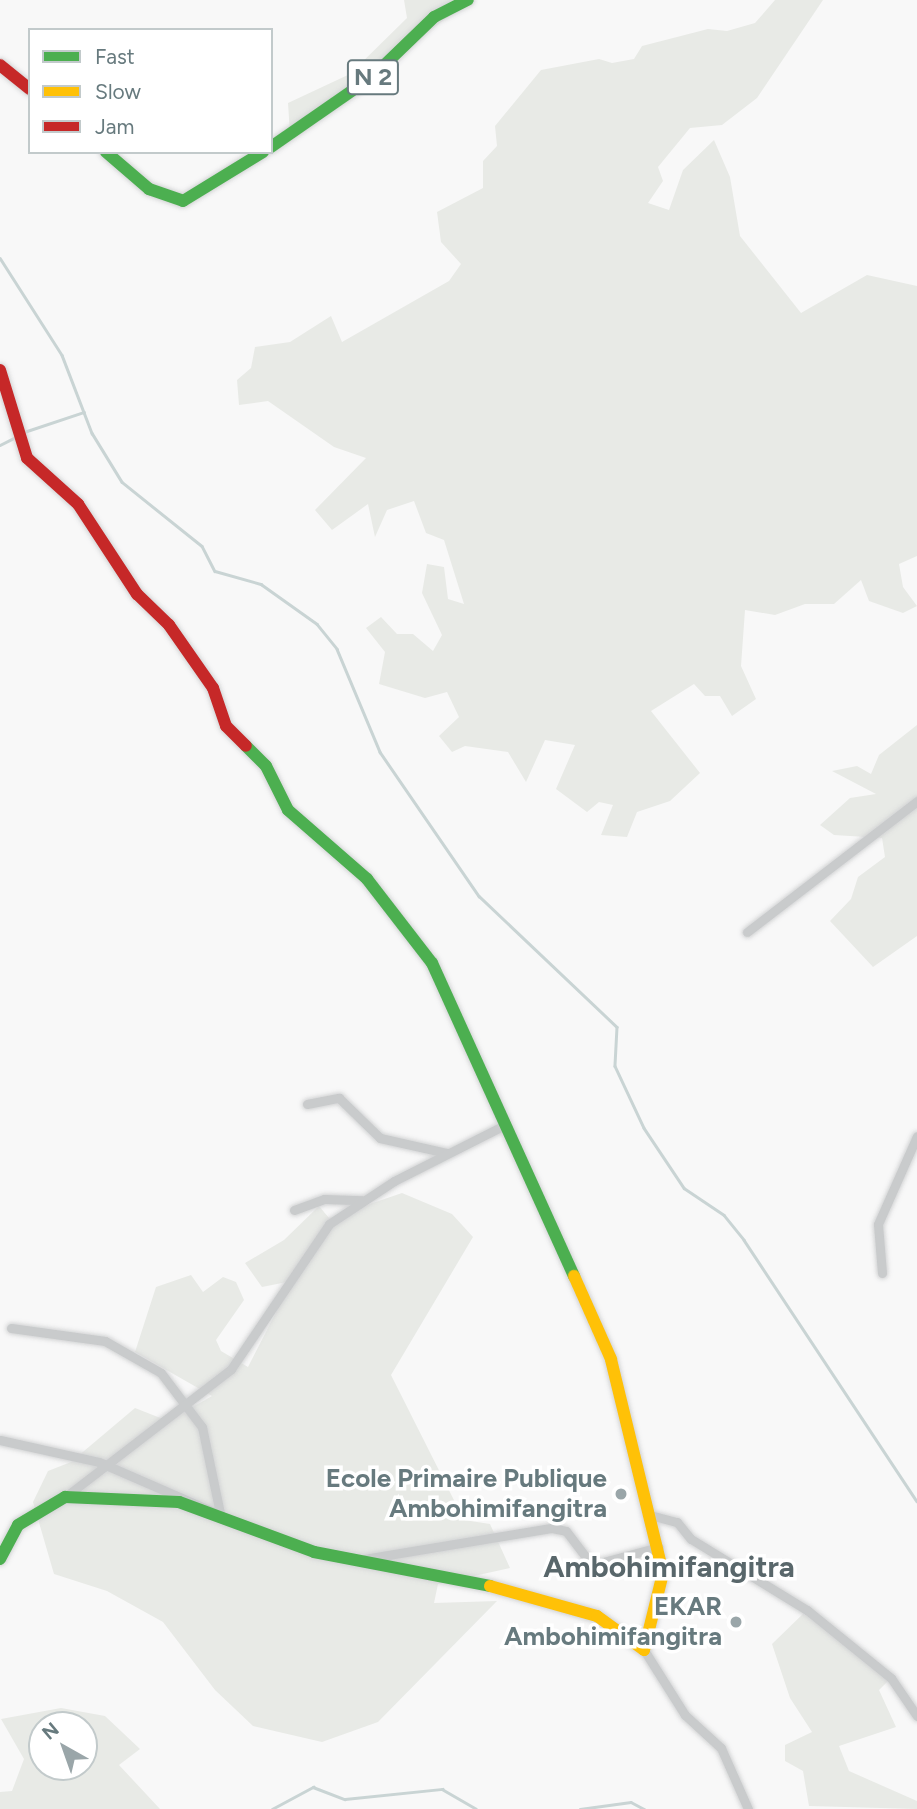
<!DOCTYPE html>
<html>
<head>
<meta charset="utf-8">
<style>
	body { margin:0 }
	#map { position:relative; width:917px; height:1809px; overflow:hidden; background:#f8f8f8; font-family:Figtree,sans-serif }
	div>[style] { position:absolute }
	.green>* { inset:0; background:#e8eae6 }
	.stream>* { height:2.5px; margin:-1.25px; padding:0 1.25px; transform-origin:1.25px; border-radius:1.25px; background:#c9d4d4 }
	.roads { filter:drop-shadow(0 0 2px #d3d4d5) drop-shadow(0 0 2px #d3d4d5) }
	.street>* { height:9px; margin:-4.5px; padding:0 4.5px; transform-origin:4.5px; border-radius:4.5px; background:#c9cbcc }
	.fast>* { height:12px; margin:-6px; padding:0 6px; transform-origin:6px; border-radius:6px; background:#4caf50 }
	.slow>* { height:12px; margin:-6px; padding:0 6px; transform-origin:6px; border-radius:6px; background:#ffc107 }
	.jam>* { height:12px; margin:-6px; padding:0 6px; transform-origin:6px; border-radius:6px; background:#c62828 }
	.dots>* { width:19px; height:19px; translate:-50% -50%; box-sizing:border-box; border:4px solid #fff; border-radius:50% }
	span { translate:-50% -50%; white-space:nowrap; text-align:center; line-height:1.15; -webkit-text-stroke:7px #fff; paint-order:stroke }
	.shield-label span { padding:2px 5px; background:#fff; border:2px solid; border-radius:5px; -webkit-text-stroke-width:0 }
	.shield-label { font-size:24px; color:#677a7e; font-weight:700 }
	.poi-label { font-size:26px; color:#677a7e; font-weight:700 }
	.right { translate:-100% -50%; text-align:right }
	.quarter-label { font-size:30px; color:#59676b; font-weight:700 }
	.legend { position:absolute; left:28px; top:28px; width:245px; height:126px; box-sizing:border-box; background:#fff; border:2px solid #c2cacb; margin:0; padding:9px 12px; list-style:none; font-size:21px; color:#677a7e }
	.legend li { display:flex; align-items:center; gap:14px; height:35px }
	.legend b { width:35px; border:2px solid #c2cacb }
	.north { position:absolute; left:28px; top:1711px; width:70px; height:70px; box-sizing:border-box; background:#fff; border:2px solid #c2cacb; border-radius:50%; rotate:320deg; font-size:19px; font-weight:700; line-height:28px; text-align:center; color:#677a7e }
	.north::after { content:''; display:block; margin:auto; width:24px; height:32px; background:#9aa6a9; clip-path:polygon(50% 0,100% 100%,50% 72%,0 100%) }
</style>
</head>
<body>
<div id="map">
	<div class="green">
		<i style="clip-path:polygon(404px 0,471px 0,290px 134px,288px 103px,350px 74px,407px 18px)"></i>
		<i style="clip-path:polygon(775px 0,823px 0,757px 98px,722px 125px,690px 128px,658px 167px,663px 181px,648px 203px,669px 210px,683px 170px,714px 140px,730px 177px,740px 236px,801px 313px,867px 275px,917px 286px,917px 556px,899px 564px,903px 587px,917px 606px,903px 613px,869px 601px,861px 580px,834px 604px,805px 604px,775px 615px,745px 610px,741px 666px,756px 699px,732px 716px,720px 696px,705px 696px,694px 684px,651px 711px,700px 773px,670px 801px,637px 812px,627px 837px,601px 835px,613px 805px,599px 802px,587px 812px,556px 789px,575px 745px,545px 740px,526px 782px,508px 752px,465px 746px,452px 752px,439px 736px,459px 717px,447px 692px,425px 698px,379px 684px,385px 652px,366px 628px,381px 617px,397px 634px,413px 634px,433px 651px,442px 635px,422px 593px,427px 564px,444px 567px,448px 599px,464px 604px,444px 540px,426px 533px,414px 501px,387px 510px,375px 537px,368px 504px,332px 530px,315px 510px,366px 458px,334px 447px,268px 401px,239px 405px,237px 380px,251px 368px,255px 347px,290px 342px,331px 316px,342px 342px,449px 281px,461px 264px,441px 242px,437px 212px,483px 188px,483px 161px,497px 146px,495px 126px,541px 70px,599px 59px,612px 63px,634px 59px,642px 46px,708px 29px,727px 31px,755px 23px)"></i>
		<i style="clip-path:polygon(917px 725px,917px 936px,873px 967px,830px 921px,851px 899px,858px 877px,885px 857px,882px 838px,834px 835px,820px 825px,850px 798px,876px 794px,832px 771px,857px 766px,871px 774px,879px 755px)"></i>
		<i style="clip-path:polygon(402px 1193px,452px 1214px,473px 1237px,391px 1375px,464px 1520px,490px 1524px,510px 1568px,438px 1584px,434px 1603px,497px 1601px,378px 1722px,322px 1742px,253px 1726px,215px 1690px,163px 1622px,107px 1591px,54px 1574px,33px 1502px,48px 1471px,71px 1462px,135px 1408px,168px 1421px,212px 1396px,135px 1352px,156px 1287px,191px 1275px,203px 1292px,223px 1277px,236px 1282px,244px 1300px,216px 1340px,221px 1351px,248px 1367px,292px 1281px,262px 1287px,245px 1263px,284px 1240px,319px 1206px,329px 1218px)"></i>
		<i style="clip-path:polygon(807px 1610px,891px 1678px,879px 1690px,896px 1727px,839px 1746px,849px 1771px,917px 1801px,917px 1809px,809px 1806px,803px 1771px,785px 1761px,785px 1745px,812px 1732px,790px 1698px,772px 1644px)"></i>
		<i style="clip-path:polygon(evenodd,61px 1708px,105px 1716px,140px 1749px,119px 1765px,160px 1809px,0 1809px,0 1792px,12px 1791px,24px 1759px,1px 1719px,61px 1708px,42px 1725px,84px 1725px,84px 1767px,42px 1767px,42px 1725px)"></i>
	</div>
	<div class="stream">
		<i style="left:0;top:258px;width:115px;rotate:57.4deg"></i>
		<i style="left:62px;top:355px;width:84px;rotate:69deg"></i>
		<i style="left:92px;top:433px;width:57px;rotate:58.5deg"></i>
		<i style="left:122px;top:482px;width:102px;rotate:38.7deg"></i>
		<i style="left:202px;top:546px;width:28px;rotate:63deg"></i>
		<i style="left:215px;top:571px;width:48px;rotate:15.8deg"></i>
		<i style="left:261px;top:584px;width:69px;rotate:35.5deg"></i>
		<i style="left:317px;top:624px;width:32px;rotate:51deg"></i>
		<i style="left:337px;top:649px;width:112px;rotate:67.3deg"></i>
		<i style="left:380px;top:752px;width:175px;rotate:55.5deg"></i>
		<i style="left:479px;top:896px;width:190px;rotate:43.5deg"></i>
		<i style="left:617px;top:1027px;width:39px;rotate:93deg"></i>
		<i style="left:615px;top:1066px;width:68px;rotate:64.9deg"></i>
		<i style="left:644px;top:1128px;width:72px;rotate:56.3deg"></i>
		<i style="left:684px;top:1188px;width:48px;rotate:34deg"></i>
		<i style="left:724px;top:1215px;width:32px;rotate:51deg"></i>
		<i style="left:744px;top:1240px;width:313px;rotate:56.5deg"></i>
		<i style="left:24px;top:432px;width:63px;rotate:-18.4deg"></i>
		<i style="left:0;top:445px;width:18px;rotate:-27deg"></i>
		<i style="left:272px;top:1809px;width:47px;rotate:-28.2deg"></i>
		<i style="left:313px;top:1787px;width:34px;rotate:21deg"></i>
		<i style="left:345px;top:1799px;width:98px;rotate:-5.9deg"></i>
		<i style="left:442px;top:1789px;width:39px;rotate:30deg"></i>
		<i style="left:580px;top:1809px;width:51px;rotate:-7.8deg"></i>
		<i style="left:631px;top:1802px;width:15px;rotate:28deg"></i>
	</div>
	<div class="roads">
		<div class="street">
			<i style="left:747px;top:932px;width:215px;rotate:-37.6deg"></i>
			<i style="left:307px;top:1104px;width:33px;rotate:-11deg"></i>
			<i style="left:339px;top:1098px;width:57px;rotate:44.3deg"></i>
			<i style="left:380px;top:1138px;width:69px;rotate:12.6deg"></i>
			<i style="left:294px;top:1210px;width:32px;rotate:-20deg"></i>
			<i style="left:324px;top:1199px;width:38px;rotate:2deg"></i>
			<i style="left:882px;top:1273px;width:49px;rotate:-94.7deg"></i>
			<i style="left:878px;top:1224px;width:96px;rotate:-66.1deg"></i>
			<i style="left:11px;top:1328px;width:95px;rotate:7.9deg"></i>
			<i style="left:105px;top:1341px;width:64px;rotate:29.7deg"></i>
			<i style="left:161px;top:1373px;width:68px;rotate:52.8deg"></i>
			<i style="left:202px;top:1427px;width:93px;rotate:78.2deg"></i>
			<i style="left:0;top:1440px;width:101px;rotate:12.5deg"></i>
			<i style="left:99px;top:1462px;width:125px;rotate:23.5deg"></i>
			<i style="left:65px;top:1497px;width:210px;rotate:-37.6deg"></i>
			<i style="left:231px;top:1369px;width:175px;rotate:-55.9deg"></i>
			<i style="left:329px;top:1224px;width:78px;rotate:-33.5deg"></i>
			<i style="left:394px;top:1181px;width:124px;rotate:-26.8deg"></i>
			<i style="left:650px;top:1515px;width:28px;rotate:15deg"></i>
			<i style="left:677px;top:1522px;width:22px;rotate:51deg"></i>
			<i style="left:691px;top:1539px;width:136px;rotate:31.5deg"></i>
			<i style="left:807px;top:1610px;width:108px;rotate:39deg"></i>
			<i style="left:891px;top:1678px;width:46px;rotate:55.6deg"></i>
			<i style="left:364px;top:1559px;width:191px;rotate:-9.4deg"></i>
			<i style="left:552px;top:1528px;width:14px;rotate:12deg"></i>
			<i style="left:566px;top:1531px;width:43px;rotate:52.6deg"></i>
			<i style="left:592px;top:1565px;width:69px;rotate:-15deg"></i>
			<i style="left:644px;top:1650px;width:77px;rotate:57.8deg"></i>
			<i style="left:685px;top:1715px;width:49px;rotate:42.5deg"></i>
			<i style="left:721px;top:1748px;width:67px;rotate:66.1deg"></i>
		</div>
		<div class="fast">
			<i style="left:271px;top:147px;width:124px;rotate:-34.8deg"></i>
			<i style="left:373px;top:76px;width:85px;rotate:-44deg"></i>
			<i style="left:434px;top:17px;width:38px;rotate:-27deg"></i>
			<i style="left:106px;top:152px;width:57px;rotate:40.7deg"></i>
			<i style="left:149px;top:189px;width:36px;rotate:19deg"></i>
			<i style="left:183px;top:201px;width:94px;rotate:-31.5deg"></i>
			<i style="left:246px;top:746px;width:28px;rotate:45deg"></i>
			<i style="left:266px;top:766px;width:49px;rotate:63.4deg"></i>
			<i style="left:288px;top:810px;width:105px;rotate:41.1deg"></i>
			<i style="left:367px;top:879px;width:106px;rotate:52.3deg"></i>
			<i style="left:432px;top:963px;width:344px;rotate:65.6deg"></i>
			<i style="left:0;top:1559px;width:38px;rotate:-62deg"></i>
			<i style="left:18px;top:1525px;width:55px;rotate:-30.8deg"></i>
			<i style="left:65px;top:1497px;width:114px;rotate:2.5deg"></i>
			<i style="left:179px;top:1502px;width:144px;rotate:20.3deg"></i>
			<i style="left:314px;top:1552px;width:179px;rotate:10.9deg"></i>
		</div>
		<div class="slow">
			<i style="left:490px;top:1586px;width:111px;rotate:15.7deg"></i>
			<i style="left:597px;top:1616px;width:58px;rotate:35.9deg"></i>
			<i style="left:644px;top:1650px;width:79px;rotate:-76.1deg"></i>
			<i style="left:663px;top:1573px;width:220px;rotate:-103.7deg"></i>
			<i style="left:611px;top:1359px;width:91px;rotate:-114deg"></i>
		</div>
		<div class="jam">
			<i style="left:0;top:65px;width:38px;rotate:39deg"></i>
			<i style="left:0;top:370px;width:92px;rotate:72.9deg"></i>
			<i style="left:27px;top:458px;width:69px;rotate:42deg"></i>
			<i style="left:78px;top:504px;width:108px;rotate:56.8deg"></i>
			<i style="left:137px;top:594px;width:45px;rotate:44.1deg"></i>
			<i style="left:169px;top:625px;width:77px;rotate:55.1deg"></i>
			<i style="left:213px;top:688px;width:40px;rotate:71.1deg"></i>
			<i style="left:226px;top:726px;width:28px;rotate:45deg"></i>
		</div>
	</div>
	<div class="dots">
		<i style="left:621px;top:1494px;background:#9aa6a9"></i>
		<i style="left:736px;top:1622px;background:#9aa6a9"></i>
	</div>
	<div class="shield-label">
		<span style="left:373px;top:77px">N 2</span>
	</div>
	<div class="poi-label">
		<span class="right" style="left:607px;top:1494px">Ecole Primaire Publique<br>Ambohimifangitra</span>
		<span class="right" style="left:722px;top:1622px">EKAR<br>Ambohimifangitra</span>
	</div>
	<div class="quarter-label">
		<span style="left:669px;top:1567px">Ambohimifangitra</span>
	</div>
	<ul class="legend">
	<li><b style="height:9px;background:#4caf50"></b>Fast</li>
	<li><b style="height:9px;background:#ffc107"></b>Slow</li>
	<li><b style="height:9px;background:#c62828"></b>Jam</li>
	</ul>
	<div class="north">N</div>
</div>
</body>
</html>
